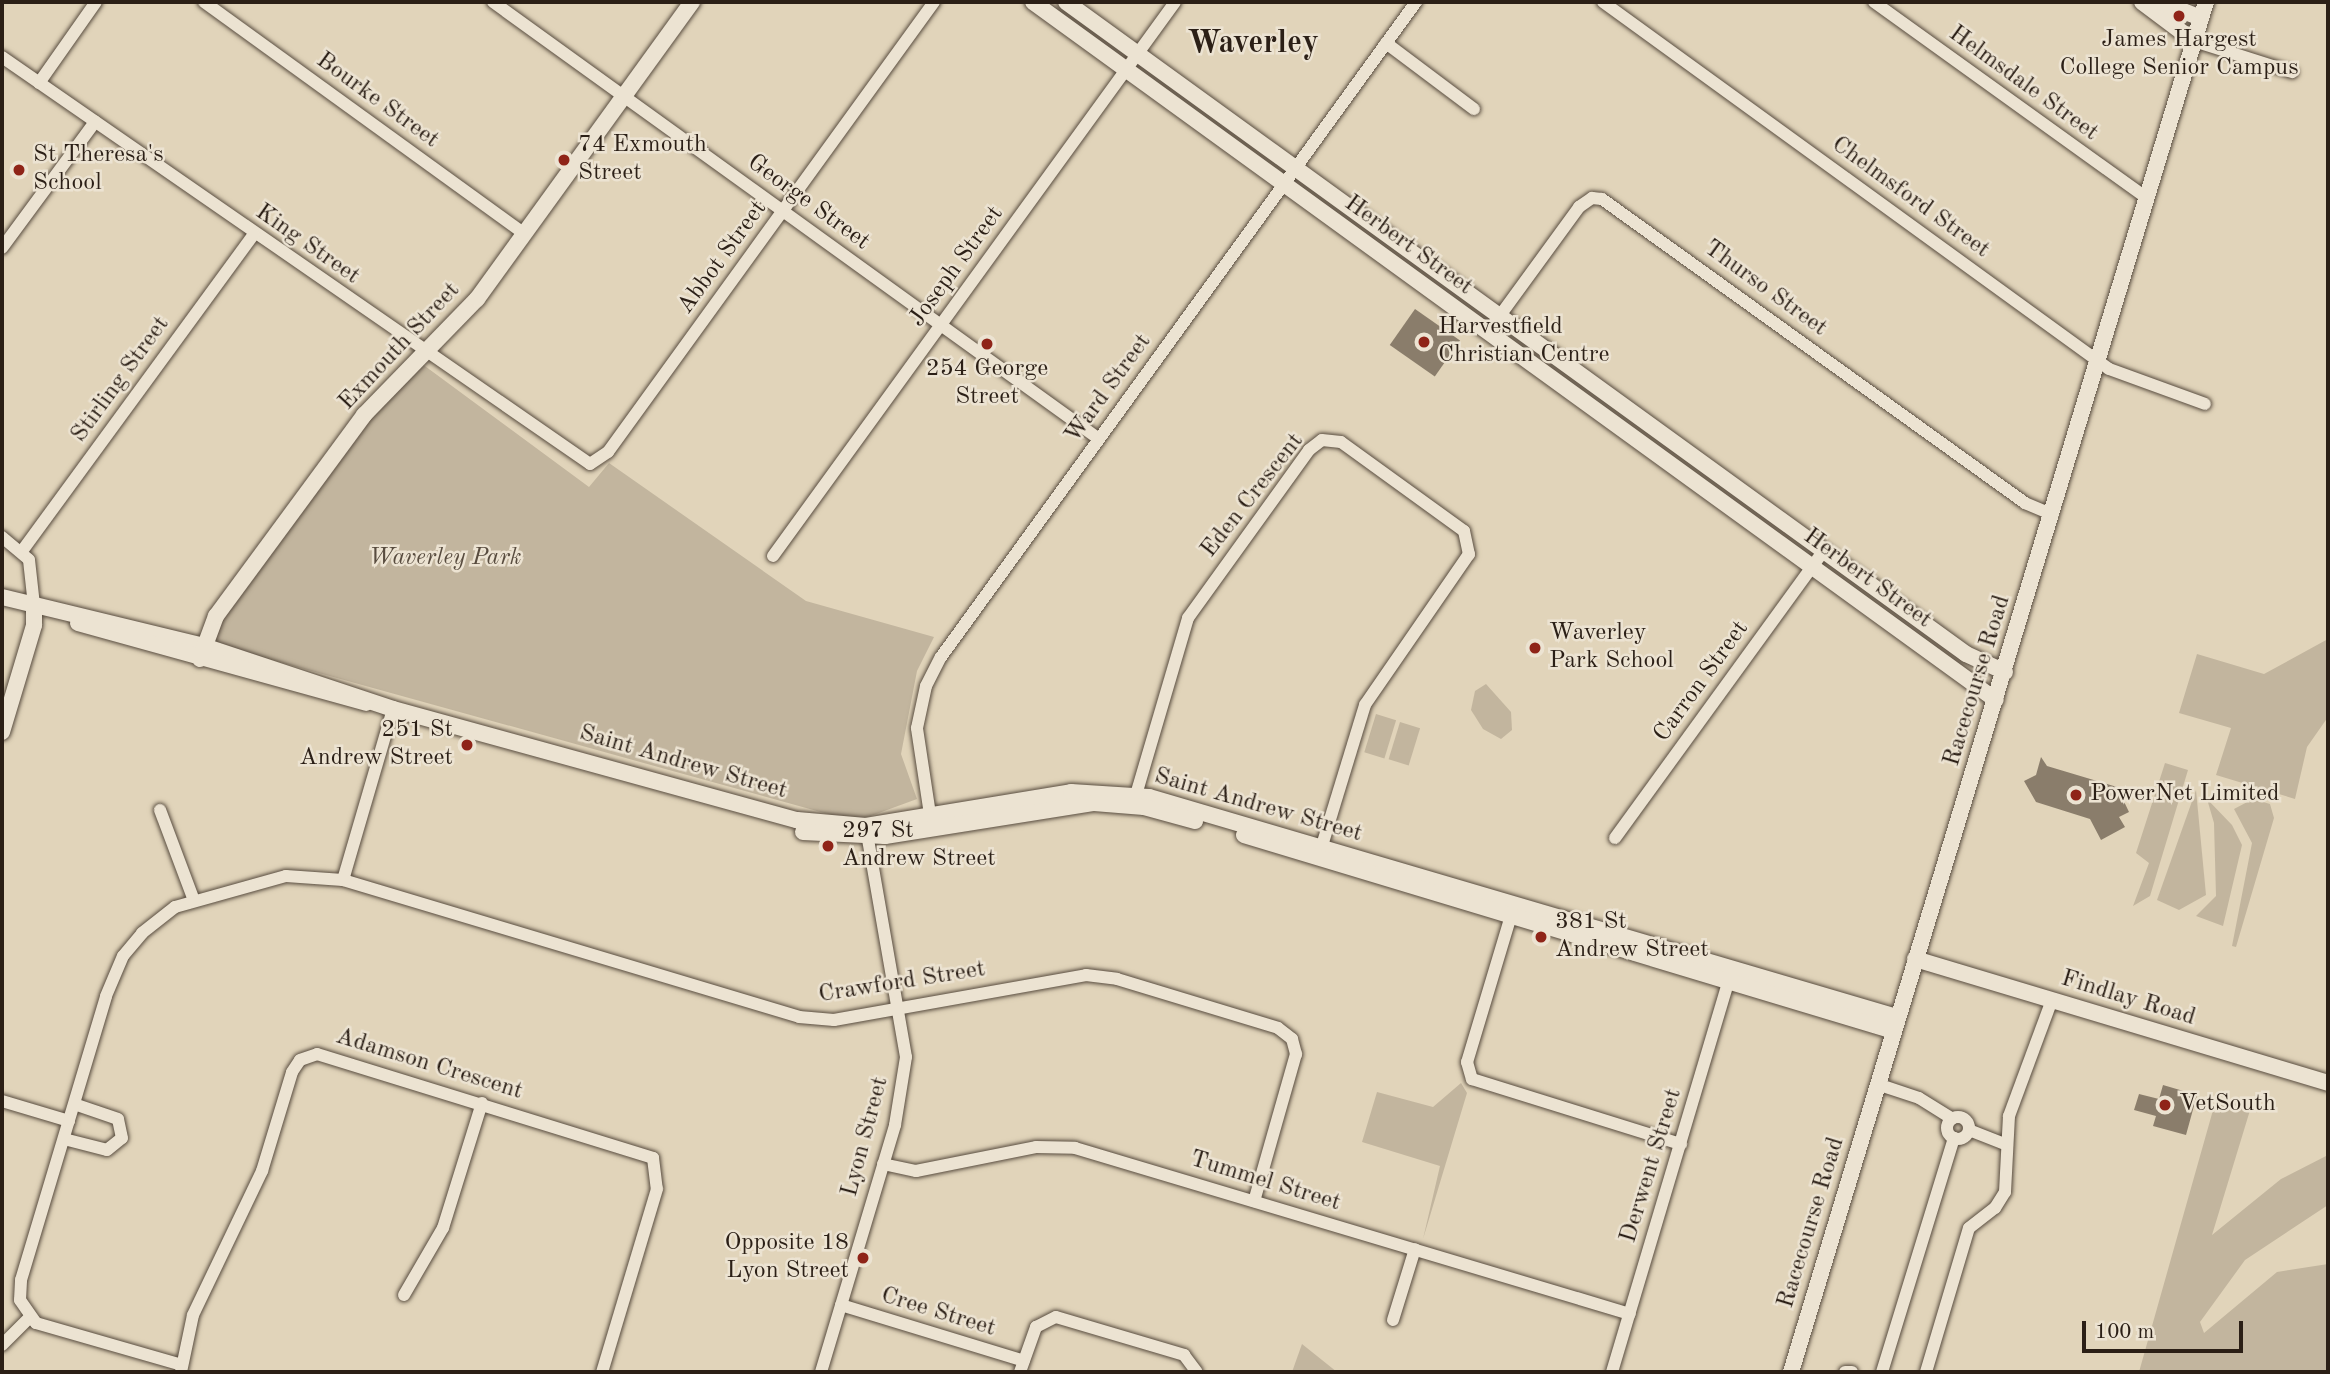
<!DOCTYPE html>
<html>
<head>
<meta charset="utf-8">
<style>
	body { margin:0 }
	#map { position:relative; width:2330px; height:1374px; overflow:hidden; background:#e1d4ba; font-family:"Old Standard TT",serif }
	div>[style] { position:absolute }
	.green>* { inset:0; background:#c2b59e; transform-origin:0 0 }
	.building>* { inset:0; background:#8a7d6b; transform-origin:0 0 }
	.roads { filter:drop-shadow(0 0 2px #584c3f) drop-shadow(0 0 2px #584c3f) }
	.street>* { height:12px; margin:-6px; padding:0 6px; transform-origin:6px; border-radius:6px; background:#ece3d2 }
	.street>.ring { margin:-6px; padding:0; box-sizing:content-box; background:none; border:12px solid #ece3d2; border-radius:50% }
	.secondary>* { height:16px; margin:-8px; padding:0 8px; transform-origin:8px; border-radius:8px; background:#ece3d2 }
	.dots>* { width:19px; height:19px; translate:-50% -50%; box-sizing:border-box; border:4px solid #ece3d2; border-radius:50% }
	span { translate:-50% -50%; white-space:nowrap; text-align:center; line-height:1.15; -webkit-text-stroke:5px #ece3d2; paint-order:stroke }
	.poi-label { font-size:24px; color:#2b1f16 }
	.left { translate:0 -50%; text-align:left }
	.right { translate:-100% -50%; text-align:right }
	.street-label { font-size:24px; color:#2b1f16 }
	.park-label { font-size:24px; color:#584c3f; font-style:italic }
	.district-label { font-size:32px; color:#2b1f16; font-weight:700 }
	.frame { position:absolute; inset:0; border:4px solid #2b1f16; pointer-events:none }
	.scale { position:absolute; left:2082px; top:1321px; width:161px; height:32px; box-sizing:border-box; border:4px solid #2b1f16; border-top:0; padding-left:9px; font-size:21px; line-height:24px; white-space:nowrap; color:#2b1f16; -webkit-text-stroke:5px #ece3d2; paint-order:stroke }
</style>
</head>
<body>
<div id="map">
	<div class="green">
		<i style="clip-path:polygon(414px 358px,589px 487px,609px 463px,806px 601px,934px 637px,917px 671px,901px 754px,917px 799px,857px 821px,835px 816px,200px 640px)"></i>
		<i style="clip-path:polygon(2328px 639px,2328px 717px,2307px 747px,2295px 799px,2216px 775px,2231px 728px,2179px 713px,2197px 654px,2264px 674px)"></i>
		<i style="clip-path:polygon(1486px 684px,1511px 712px,1512px 730px,1501px 739px,1483px 729px,1471px 710px,1475px 691px)"></i>
		<i style="left:1376px;top:714px;width:21px;height:40px;rotate:17deg"></i>
		<i style="left:1400px;top:722px;width:21px;height:39px;rotate:17deg"></i>
		<i style="clip-path:polygon(2165px 763px,2188px 770px,2150px 896px,2133px 906px,2149px 863px,2136px 853px)"></i>
		<i style="clip-path:polygon(2196px 790px,2206px 895px,2179px 910px,2157px 900px)"></i>
		<i style="clip-path:polygon(2207px 799px,2232px 825px,2242px 845px,2223px 926px,2196px 916px,2216px 896px,2214px 823px)"></i>
		<i style="clip-path:polygon(2253px 799px,2270px 804px,2274px 818px,2236px 947px,2232px 946px,2252px 843px,2234px 809px)"></i>
		<i style="clip-path:polygon(1461px 1083px,1467px 1093px,1423px 1239px,1440px 1166px,1362px 1142px,1377px 1092px,1433px 1107px)"></i>
		<i style="clip-path:polygon(2217px 1096px,2251px 1107px,2212px 1235px,2281px 1179px,2328px 1155px,2328px 1205px,2245px 1260px,2200px 1322px,2204px 1333px,2277px 1272px,2328px 1264px,2328px 1372px,2139px 1372px)"></i>
		<i style="clip-path:polygon(1302px 1344px,1337px 1372px,1292px 1372px)"></i>
	</div>
	<div class="building">
		<i style="left:1415px;top:309px;width:55px;height:44px;rotate:35deg"></i>
		<i style="clip-path:polygon(2041px 757px,2047px 766px,2117px 787px,2129px 812px,2119px 817px,2125px 827px,2101px 840px,2090px 819px,2036px 802px,2024px 781px,2036px 775px)"></i>
		<i style="clip-path:polygon(2163px 1085px,2197px 1095px,2186px 1135px,2153px 1126px,2156px 1116px,2134px 1110px,2139px 1094px,2159px 1099px)"></i>
	</div>
	<div class="roads">
		<div class="street">
			<i style="left:204px;top:2px;width:396px;rotate:35.9deg"></i>
			<i style="left:493px;top:2px;width:747px;rotate:35.8deg"></i>
			<i style="left:1603px;top:2px;width:625px;rotate:35.95deg"></i>
			<i style="left:2109px;top:369px;width:102px;rotate:20deg"></i>
			<i style="left:1874px;top:2px;width:337px;rotate:35.7deg"></i>
			<i style="left:2194px;top:41px;width:103px;rotate:17.6deg"></i>
			<i style="left:1386px;top:43px;width:110px;rotate:36.9deg"></i>
			<i style="left:2px;top:57px;width:715px;rotate:34.69deg"></i>
			<i style="left:590px;top:464px;width:22px;rotate:-34deg"></i>
			<i style="left:608px;top:452px;width:556px;rotate:-54.08deg"></i>
			<i style="left:39px;top:83px;width:99px;rotate:-54.9deg"></i>
			<i style="left:2px;top:248px;width:157px;rotate:-53.6deg"></i>
			<i style="left:1488px;top:332px;width:155px;rotate:-53.9deg"></i>
			<i style="left:1579px;top:207px;width:16px;rotate:-35deg"></i>
			<i style="left:1592px;top:198px;width:10px;rotate:6deg"></i>
			<i style="left:1602px;top:199px;width:521px;rotate:35.7deg"></i>
			<i style="left:2025px;top:503px;width:30px;rotate:23deg"></i>
			<i style="left:2px;top:537px;width:35px;rotate:40deg"></i>
			<i style="left:29px;top:560px;width:45px;rotate:83.7deg"></i>
			<i style="left:22px;top:551px;width:393px;rotate:-53.8deg"></i>
			<i style="left:773px;top:556px;width:684px;rotate:-54.03deg"></i>
			<i style="left:1133px;top:805px;width:195px;rotate:-73.6deg"></i>
			<i style="left:1188px;top:618px;width:207px;rotate:-54.2deg"></i>
			<i style="left:1309px;top:450px;width:16px;rotate:-38deg"></i>
			<i style="left:1322px;top:440px;width:19px;rotate:6deg"></i>
			<i style="left:1341px;top:442px;width:152px;rotate:35.9deg"></i>
			<i style="left:1464px;top:531px;width:24px;rotate:78deg"></i>
			<i style="left:1469px;top:554px;width:183px;rotate:124.6deg"></i>
			<i style="left:1365px;top:705px;width:157px;rotate:107deg"></i>
			<i style="left:160px;top:810px;width:94px;rotate:69.4deg"></i>
			<i style="left:931px;top:821px;width:94px;rotate:-98.6deg"></i>
			<i style="left:917px;top:728px;width:43px;rotate:-77.9deg"></i>
			<i style="left:926px;top:686px;width:33px;rotate:-63deg"></i>
			<i style="left:941px;top:657px;width:809px;rotate:-54.05deg"></i>
			<i style="left:1615px;top:838px;width:356px;rotate:-54deg"></i>
			<i style="left:343px;top:880px;width:178px;rotate:-73.7deg"></i>
			<i style="left:1513px;top:909px;width:160px;rotate:106.7deg"></i>
			<i style="left:1467px;top:1062px;width:18px;rotate:74deg"></i>
			<i style="left:1472px;top:1079px;width:219px;rotate:17.3deg"></i>
			<i style="left:1877px;top:1084px;width:44px;rotate:18.4deg"></i>
			<i style="left:1919px;top:1098px;width:39px;rotate:32deg"></i>
			<i style="left:2px;top:1101px;width:70px;rotate:16.6deg"></i>
			<i class="ring" style="left:1947px;top:1117px;width:10px;height:10px"></i>
			<i style="left:1969px;top:1130px;width:41px;rotate:21.5deg"></i>
			<i style="left:64px;top:1139px;width:44px;rotate:14.3deg"></i>
			<i style="left:107px;top:1150px;width:19px;rotate:-39deg"></i>
			<i style="left:122px;top:1138px;width:19px;rotate:-102deg"></i>
			<i style="left:118px;top:1119px;width:46px;rotate:-161.2deg"></i>
			<i style="left:883px;top:1164px;width:34px;rotate:12deg"></i>
			<i style="left:916px;top:1171px;width:122px;rotate:-11.3deg"></i>
			<i style="left:1036px;top:1147px;width:39px;rotate:1deg"></i>
			<i style="left:1075px;top:1148px;width:579px;rotate:16.65deg"></i>
			<i style="left:404px;top:1295px;width:78px;rotate:-59.8deg"></i>
			<i style="left:443px;top:1228px;width:131px;rotate:-72.7deg"></i>
			<i style="left:841px;top:1305px;width:191px;rotate:17deg"></i>
			<i style="left:1393px;top:1320px;width:74px;rotate:-72.8deg"></i>
			<i style="left:2px;top:1345px;width:40px;rotate:-45deg"></i>
			<i style="left:182px;top:1365px;width:152px;rotate:-164deg"></i>
			<i style="left:36px;top:1323px;width:28px;rotate:-125deg"></i>
			<i style="left:20px;top:1300px;width:20px;rotate:-87deg"></i>
			<i style="left:21px;top:1280px;width:296px;rotate:-73.3deg"></i>
			<i style="left:106px;top:996px;width:43px;rotate:-67deg"></i>
			<i style="left:123px;top:956px;width:30px;rotate:-50deg"></i>
			<i style="left:142px;top:933px;width:42px;rotate:-38.2deg"></i>
			<i style="left:175px;top:907px;width:115px;rotate:-15.6deg"></i>
			<i style="left:286px;top:876px;width:57px;rotate:4deg"></i>
			<i style="left:343px;top:880px;width:476px;rotate:16.7deg"></i>
			<i style="left:799px;top:1017px;width:35px;rotate:5deg"></i>
			<i style="left:834px;top:1020px;width:256px;rotate:-10.1deg"></i>
			<i style="left:1086px;top:975px;width:31px;rotate:7deg"></i>
			<i style="left:1117px;top:979px;width:168px;rotate:16.9deg"></i>
			<i style="left:1278px;top:1028px;width:18px;rotate:38deg"></i>
			<i style="left:1292px;top:1039px;width:16px;rotate:75deg"></i>
			<i style="left:1296px;top:1054px;width:153px;rotate:105.9deg"></i>
			<i style="left:181px;top:1372px;width:58px;rotate:-78.1deg"></i>
			<i style="left:193px;top:1315px;width:160px;rotate:-64.4deg"></i>
			<i style="left:262px;top:1171px;width:103px;rotate:-73.1deg"></i>
			<i style="left:292px;top:1072px;width:14px;rotate:-56deg"></i>
			<i style="left:300px;top:1060px;width:18px;rotate:-19deg"></i>
			<i style="left:317px;top:1054px;width:352px;rotate:17.2deg"></i>
			<i style="left:653px;top:1158px;width:31px;rotate:83deg"></i>
			<i style="left:657px;top:1189px;width:191px;rotate:106.7deg"></i>
			<i style="left:821px;top:1372px;width:258px;rotate:-73.3deg"></i>
			<i style="left:895px;top:1125px;width:69px;rotate:-80.8deg"></i>
			<i style="left:906px;top:1057px;width:232px;rotate:-99.9deg"></i>
			<i style="left:1020px;top:1372px;width:48px;rotate:-70.4deg"></i>
			<i style="left:1036px;top:1327px;width:22px;rotate:-27deg"></i>
			<i style="left:1056px;top:1317px;width:134px;rotate:16.5deg"></i>
			<i style="left:1184px;top:1355px;width:21px;rotate:53deg"></i>
			<i style="left:1612px;top:1372px;width:415px;rotate:-73.4deg"></i>
			<i style="left:1845px;top:1372px;width:7px"></i>
			<i style="left:1882px;top:1372px;width:245px;rotate:-72.9deg"></i>
			<i style="left:1926px;top:1372px;width:150px;rotate:-73.4deg"></i>
			<i style="left:1969px;top:1228px;width:33px;rotate:-38deg"></i>
			<i style="left:1995px;top:1208px;width:19px;rotate:-58deg"></i>
			<i style="left:2005px;top:1192px;width:76px;rotate:-87deg"></i>
			<i style="left:2009px;top:1116px;width:124px;rotate:-69.7deg"></i>
		</div>
		<div class="secondary">
			<i style="left:1033px;top:2px;width:1189px;rotate:35.94deg"></i>
			<i style="left:1066px;top:2px;width:1111px;rotate:35.92deg"></i>
			<i style="left:1966px;top:654px;width:43px;rotate:24.8deg"></i>
			<i style="left:2142px;top:2px;width:65px;rotate:36.9deg"></i>
			<i style="left:2160px;top:2px;width:44px;rotate:21.3deg"></i>
			<i style="left:2px;top:597px;width:208px;rotate:13.6deg"></i>
			<i style="left:204px;top:646px;width:199px;rotate:18.4deg"></i>
			<i style="left:393px;top:709px;width:419px;rotate:15.4deg"></i>
			<i style="left:797px;top:820px;width:69px;rotate:5deg"></i>
			<i style="left:866px;top:826px;width:208px;rotate:-9.4deg"></i>
			<i style="left:1071px;top:792px;width:78px;rotate:3.7deg"></i>
			<i style="left:1149px;top:797px;width:780px;rotate:16.39deg"></i>
			<i style="left:78px;top:623px;width:299px;rotate:15.5deg"></i>
			<i style="left:200px;top:659px;width:46px;rotate:-69.6deg"></i>
			<i style="left:216px;top:616px;width:250px;rotate:-53.6deg"></i>
			<i style="left:364px;top:415px;width:162px;rotate:-45.8deg"></i>
			<i style="left:477px;top:299px;width:367px;rotate:-54.1deg"></i>
			<i style="left:2px;top:732px;width:112px;rotate:-73.3deg"></i>
			<i style="left:34px;top:625px;width:20px;rotate:-90deg"></i>
			<i style="left:803px;top:832px;width:82px;rotate:2.8deg"></i>
			<i style="left:885px;top:836px;width:212px;rotate:-9deg"></i>
			<i style="left:1094px;top:803px;width:50px;rotate:4.6deg"></i>
			<i style="left:1144px;top:807px;width:53px;rotate:15.4deg"></i>
			<i style="left:1244px;top:835px;width:678px;rotate:16.8deg"></i>
			<i style="left:1915px;top:959px;width:431px;rotate:16.7deg"></i>
			<i style="left:1791px;top:1372px;width:1431px;rotate:-73.15deg"></i>
		</div>
	</div>
	<div class="dots">
		<i style="left:2179px;top:16px;background:#8f2418"></i>
		<i style="left:564px;top:160px;background:#8f2418"></i>
		<i style="left:19px;top:170px;background:#8f2418"></i>
		<i style="left:1424px;top:342px;background:#8f2418"></i>
		<i style="left:987px;top:344px;background:#8f2418"></i>
		<i style="left:1535px;top:648px;background:#8f2418"></i>
		<i style="left:467px;top:745px;background:#8f2418"></i>
		<i style="left:2076px;top:795px;background:#8f2418"></i>
		<i style="left:828px;top:846px;background:#8f2418"></i>
		<i style="left:1541px;top:937px;background:#8f2418"></i>
		<i style="left:2165px;top:1105px;background:#8f2418"></i>
		<i style="left:863px;top:1258px;background:#8f2418"></i>
	</div>
	<div class="poi-label">
		<span style="left:2179px;top:55px">James Hargest<br>College Senior Campus</span>
		<span class="left" style="left:578px;top:160px">74 Exmouth<br>Street</span>
		<span class="left" style="left:33px;top:170px">St Theresa's<br>School</span>
		<span class="left" style="left:1438px;top:342px">Harvestfield<br>Christian Centre</span>
		<span style="left:987px;top:384px">254 George<br>Street</span>
		<span class="left" style="left:1549px;top:648px">Waverley<br>Park School</span>
		<span class="right" style="left:453px;top:745px">251 St<br>Andrew Street</span>
		<span class="left" style="left:2090px;top:795px">PowerNet Limited</span>
		<span class="left" style="left:842px;top:846px">297 St<br>Andrew Street</span>
		<span class="left" style="left:1555px;top:937px">381 St<br>Andrew Street</span>
		<span class="left" style="left:2179px;top:1105px">VetSouth</span>
		<span class="right" style="left:849px;top:1258px">Opposite 18<br>Lyon Street</span>
	</div>
	<div class="street-label">
		<span style="left:2023px;top:84px;rotate:36deg">Helmsdale Street</span>
		<span style="left:377px;top:101px;rotate:36deg">Bourke Street</span>
		<span style="left:1910px;top:198px;rotate:36deg">Chelmsford Street</span>
		<span style="left:808px;top:203px;rotate:36deg">George Street</span>
		<span style="left:307px;top:245px;rotate:35deg">King Street</span>
		<span style="left:1408px;top:246px;rotate:36deg">Herbert Street</span>
		<span style="left:723px;top:258px;rotate:-54deg">Abbot Street</span>
		<span style="left:957px;top:267px;rotate:-54deg">Joseph Street</span>
		<span style="left:1765px;top:289px;rotate:36deg">Thurso Street</span>
		<span style="left:400px;top:347px;rotate:-47deg">Exmouth Street</span>
		<span style="left:121px;top:380px;rotate:-54deg">Stirling Street</span>
		<span style="left:1109px;top:389px;rotate:-54deg">Ward Street</span>
		<span style="left:1253px;top:496px;rotate:-52deg">Eden Crescent</span>
		<span style="left:1867px;top:579px;rotate:36deg">Herbert Street</span>
		<span style="left:1978px;top:681px;rotate:-73deg">Racecourse Road</span>
		<span style="left:1702px;top:682px;rotate:-54deg">Carron Street</span>
		<span style="left:683px;top:763px;rotate:16deg">Saint Andrew Street</span>
		<span style="left:1258px;top:806px;rotate:16deg">Saint Andrew Street</span>
		<span style="left:902px;top:983px;rotate:-9deg">Crawford Street</span>
		<span style="left:2128px;top:999px;rotate:17deg">Findlay Road</span>
		<span style="left:429px;top:1065px;rotate:17deg">Adamson Crescent</span>
		<span style="left:866px;top:1137px;rotate:-75deg">Lyon Street</span>
		<span style="left:1652px;top:1166px;rotate:-73deg">Derwent Street</span>
		<span style="left:1265px;top:1182px;rotate:17deg">Tummel Street</span>
		<span style="left:1812px;top:1223px;rotate:-73deg">Racecourse Road</span>
		<span style="left:938px;top:1313px;rotate:17deg">Cree Street</span>
	</div>
	<div class="park-label">
		<span style="left:445px;top:559px">Waverley Park</span>
	</div>
	<div class="district-label">
		<span style="left:1253px;top:44px">Waverley</span>
	</div>
	<div class="frame"></div>
	<div class="scale">100 m</div>
</div>
</body>
</html>
